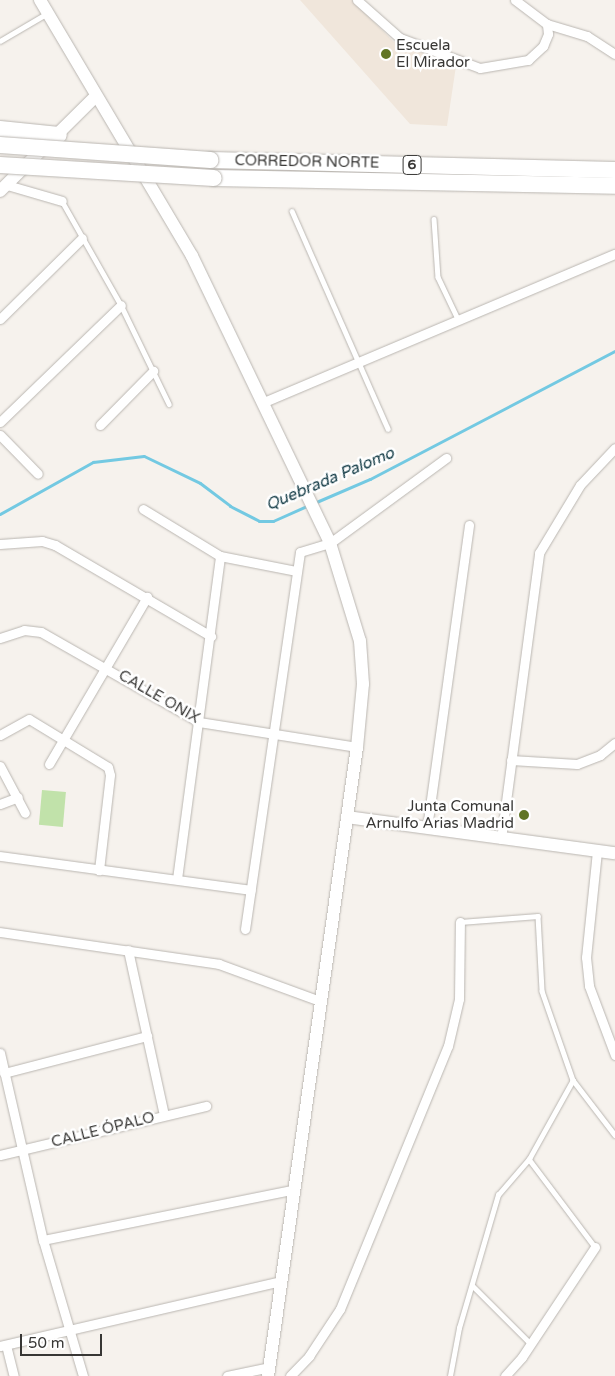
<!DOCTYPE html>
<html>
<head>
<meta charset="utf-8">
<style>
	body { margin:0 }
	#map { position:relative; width:615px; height:1376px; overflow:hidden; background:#f6f2ed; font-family:"Varela Round",sans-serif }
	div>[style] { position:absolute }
	.built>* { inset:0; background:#f0e6db }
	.green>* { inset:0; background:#c1e2aa; transform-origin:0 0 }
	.stream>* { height:3px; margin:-1.5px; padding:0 1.5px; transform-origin:1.5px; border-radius:1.5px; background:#73c9e2 }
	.roads { filter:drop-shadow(0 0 1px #bab6b1) drop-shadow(0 0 1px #bab6b1) }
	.lane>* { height:4.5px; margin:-2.25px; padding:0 2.25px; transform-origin:2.25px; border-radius:2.25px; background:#fff }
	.street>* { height:9px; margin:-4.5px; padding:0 4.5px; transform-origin:4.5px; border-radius:4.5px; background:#fff }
	.secondary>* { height:12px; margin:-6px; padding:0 6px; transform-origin:6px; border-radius:6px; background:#fff }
	.highway>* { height:16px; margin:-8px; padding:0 8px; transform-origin:8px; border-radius:8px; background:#fff }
	.bridges { filter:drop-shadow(0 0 1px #bab6b1) drop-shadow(0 0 1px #bab6b1) }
	.highway-bridge>* { height:16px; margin:-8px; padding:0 8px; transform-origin:8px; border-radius:8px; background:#fff }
	.dots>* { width:14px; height:14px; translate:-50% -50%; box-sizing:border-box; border:2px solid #fff; border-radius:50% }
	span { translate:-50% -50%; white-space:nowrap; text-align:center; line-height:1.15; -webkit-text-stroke:5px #fff; paint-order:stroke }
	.shield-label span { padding:1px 4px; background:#fff; border:1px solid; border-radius:4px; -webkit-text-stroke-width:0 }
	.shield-label { font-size:14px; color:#383735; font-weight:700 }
	.poi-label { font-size:15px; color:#383735 }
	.left { translate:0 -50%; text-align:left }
	.right { translate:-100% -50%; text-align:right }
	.street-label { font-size:15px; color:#383735 }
	.water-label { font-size:16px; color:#0d3641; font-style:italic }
	.scale { position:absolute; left:20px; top:1334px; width:82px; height:22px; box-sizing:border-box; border:2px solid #383735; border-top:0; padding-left:6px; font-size:15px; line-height:18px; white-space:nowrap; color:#383735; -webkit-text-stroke:4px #fff; paint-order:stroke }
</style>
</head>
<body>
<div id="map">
	<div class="built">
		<i style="clip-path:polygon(300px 0,352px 0,394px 42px,456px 66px,447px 126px,410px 124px)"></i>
	</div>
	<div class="green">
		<i style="left:42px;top:790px;width:24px;height:35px;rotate:5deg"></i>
	</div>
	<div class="stream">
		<i style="left:314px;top:503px;width:61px;rotate:-23.2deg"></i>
		<i style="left:370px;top:479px;width:276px;rotate:-27.6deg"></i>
		<i style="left:0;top:514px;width:107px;rotate:-29.2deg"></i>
		<i style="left:93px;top:462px;width:51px;rotate:-6.7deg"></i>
		<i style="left:144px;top:456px;width:62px;rotate:25.7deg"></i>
		<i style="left:200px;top:483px;width:38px;rotate:37deg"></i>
		<i style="left:230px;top:506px;width:33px;rotate:27deg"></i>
		<i style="left:259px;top:521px;width:14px"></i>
		<i style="left:273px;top:521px;width:39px;rotate:-24deg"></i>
	</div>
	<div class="roads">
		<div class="lane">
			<i style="left:0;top:41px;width:53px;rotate:-30.4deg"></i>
			<i style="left:62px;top:201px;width:120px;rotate:60.4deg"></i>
			<i style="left:121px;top:305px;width:110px;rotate:64.1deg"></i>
			<i style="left:292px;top:211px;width:238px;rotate:66.2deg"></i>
			<i style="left:434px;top:219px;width:58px;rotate:86.1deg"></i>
			<i style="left:438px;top:277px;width:47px;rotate:64.5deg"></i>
			<i style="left:460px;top:922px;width:78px;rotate:-4.4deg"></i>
			<i style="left:538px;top:916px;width:75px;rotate:86.9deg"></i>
			<i style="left:542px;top:991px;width:94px;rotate:70.8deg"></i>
			<i style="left:573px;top:1080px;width:69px;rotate:52.6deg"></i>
			<i style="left:529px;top:1159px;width:110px;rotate:53.1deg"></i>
			<i style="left:473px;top:1286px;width:81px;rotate:45deg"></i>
			<i style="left:450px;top:1376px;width:49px;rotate:-79.4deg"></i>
			<i style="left:459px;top:1328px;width:139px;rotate:-73.7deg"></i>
			<i style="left:498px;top:1195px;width:48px;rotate:-49.3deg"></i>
			<i style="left:529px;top:1159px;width:90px;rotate:-60.9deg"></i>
		</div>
		<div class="street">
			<i style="left:357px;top:0;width:57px;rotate:41.5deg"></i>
			<i style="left:400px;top:38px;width:85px;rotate:20.6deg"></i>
			<i style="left:480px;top:68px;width:49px;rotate:-9.5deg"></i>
			<i style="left:528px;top:60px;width:21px;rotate:-43deg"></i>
			<i style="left:543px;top:46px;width:13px;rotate:-67deg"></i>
			<i style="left:548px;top:34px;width:10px;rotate:-96deg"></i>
			<i style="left:515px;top:0;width:40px;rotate:37deg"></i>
			<i style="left:547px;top:24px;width:42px;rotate:16.7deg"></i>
			<i style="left:587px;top:36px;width:33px;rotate:33deg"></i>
			<i style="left:7px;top:185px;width:57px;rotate:16.2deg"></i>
			<i style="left:0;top:319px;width:115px;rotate:-44.6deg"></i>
			<i style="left:264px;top:402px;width:381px;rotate:-22.9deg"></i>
			<i style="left:0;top:422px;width:168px;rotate:-44deg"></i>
			<i style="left:100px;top:425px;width:76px;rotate:-45.5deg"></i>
			<i style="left:0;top:435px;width:54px;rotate:45.7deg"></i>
			<i style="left:143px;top:509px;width:90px;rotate:31.4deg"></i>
			<i style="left:220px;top:556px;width:77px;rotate:11.2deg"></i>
			<i style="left:0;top:544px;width:42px;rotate:-4.1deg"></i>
			<i style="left:42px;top:541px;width:14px;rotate:17deg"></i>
			<i style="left:55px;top:545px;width:181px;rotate:30.3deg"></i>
			<i style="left:0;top:638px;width:25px;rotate:-18deg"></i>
			<i style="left:24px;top:630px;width:17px;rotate:7deg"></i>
			<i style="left:41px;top:632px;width:182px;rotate:29.7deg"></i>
			<i style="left:199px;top:722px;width:160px;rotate:9deg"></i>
			<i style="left:0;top:735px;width:33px;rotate:-29deg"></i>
			<i style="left:29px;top:719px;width:92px;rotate:31.3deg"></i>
			<i style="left:108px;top:767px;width:8px;rotate:76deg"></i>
			<i style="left:110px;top:775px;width:96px;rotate:96.6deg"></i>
			<i style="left:511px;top:760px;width:66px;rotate:3.5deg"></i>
			<i style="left:577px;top:764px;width:25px;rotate:-21deg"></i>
			<i style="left:600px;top:755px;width:19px;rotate:-39deg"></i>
			<i style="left:49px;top:764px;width:194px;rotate:-59.6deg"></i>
			<i style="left:0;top:766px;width:53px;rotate:62deg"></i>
			<i style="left:0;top:804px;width:19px;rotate:-21deg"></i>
			<i style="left:427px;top:828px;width:306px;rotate:-82.1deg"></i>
			<i style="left:501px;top:839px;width:289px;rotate:-82.4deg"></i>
			<i style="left:539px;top:553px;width:79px;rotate:-58.9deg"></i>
			<i style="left:580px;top:485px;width:51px;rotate:-46.6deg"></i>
			<i style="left:597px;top:851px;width:107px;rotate:95.9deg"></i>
			<i style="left:586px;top:957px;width:29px;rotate:84deg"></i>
			<i style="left:589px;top:986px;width:74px;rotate:69.4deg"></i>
			<i style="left:0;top:856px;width:253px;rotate:7.7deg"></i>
			<i style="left:177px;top:879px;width:326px;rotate:-82.4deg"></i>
			<i style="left:245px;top:929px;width:381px;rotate:-81.7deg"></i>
			<i style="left:300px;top:552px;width:31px;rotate:-17deg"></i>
			<i style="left:330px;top:543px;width:144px;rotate:-36.2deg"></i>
			<i style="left:0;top:932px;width:221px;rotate:8.3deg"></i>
			<i style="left:219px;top:964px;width:108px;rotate:20.1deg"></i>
			<i style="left:128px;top:950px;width:169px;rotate:77.7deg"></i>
			<i style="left:0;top:1053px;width:192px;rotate:77.1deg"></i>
			<i style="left:43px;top:1240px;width:142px;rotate:73.6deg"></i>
			<i style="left:4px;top:1073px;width:148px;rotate:-14.5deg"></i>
			<i style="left:0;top:1155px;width:212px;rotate:-13.4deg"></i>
			<i style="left:43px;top:1240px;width:257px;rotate:-11.4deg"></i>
			<i style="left:6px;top:1345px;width:32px;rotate:76deg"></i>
			<i style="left:0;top:1346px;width:289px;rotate:-13deg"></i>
			<i style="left:227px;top:1376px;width:44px;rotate:-11.8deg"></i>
			<i style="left:290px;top:1376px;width:28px;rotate:-46deg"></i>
			<i style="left:309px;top:1356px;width:56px;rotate:-56.6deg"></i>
			<i style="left:340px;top:1309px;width:284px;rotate:-67.7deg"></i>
			<i style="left:448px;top:1046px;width:48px;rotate:-76.8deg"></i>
			<i style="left:459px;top:999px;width:77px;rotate:-89.3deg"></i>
			<i style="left:505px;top:1376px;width:25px;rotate:-48deg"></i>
			<i style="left:522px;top:1357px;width:132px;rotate:-56.4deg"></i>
		</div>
		<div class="secondary">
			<i style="left:40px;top:0;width:298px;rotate:59.3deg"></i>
			<i style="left:192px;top:256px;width:318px;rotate:64.3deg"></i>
			<i style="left:330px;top:543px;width:102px;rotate:73deg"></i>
			<i style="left:360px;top:641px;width:43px;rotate:86deg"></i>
			<i style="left:363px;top:684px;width:63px;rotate:95.4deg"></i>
			<i style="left:357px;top:747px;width:635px;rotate:98.05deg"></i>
			<i style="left:0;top:191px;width:135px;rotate:-44.7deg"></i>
			<i style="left:347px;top:817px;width:270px;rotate:7.7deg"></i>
		</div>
		<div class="highway">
			<i style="left:0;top:129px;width:59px;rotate:5.8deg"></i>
			<i style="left:210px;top:160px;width:405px;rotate:1.4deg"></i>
			<i style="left:214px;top:178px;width:401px;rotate:1.1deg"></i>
		</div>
	</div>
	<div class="bridges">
		<div class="highway-bridge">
			<i style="left:0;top:145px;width:211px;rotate:4.1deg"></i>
			<i style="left:0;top:165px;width:214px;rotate:3.5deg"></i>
		</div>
	</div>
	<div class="dots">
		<i style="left:386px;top:54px;background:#617526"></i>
		<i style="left:524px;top:815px;background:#617526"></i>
	</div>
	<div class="shield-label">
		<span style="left:412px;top:165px">6</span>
	</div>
	<div class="poi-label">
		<span class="left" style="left:396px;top:54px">Escuela<br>El Mirador</span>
		<span class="right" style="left:514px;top:815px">Junta Comunal<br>Arnulfo Arias Madrid</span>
	</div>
	<div class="street-label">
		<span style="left:307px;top:162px;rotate:1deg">CORREDOR NORTE</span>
		<span style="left:159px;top:697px;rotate:30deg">CALLE ONIX</span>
		<span style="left:103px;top:1130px;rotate:-14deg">CALLE ÓPALO</span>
	</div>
	<div class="water-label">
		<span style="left:330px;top:479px;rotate:-23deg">Quebrada Palomo</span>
	</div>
	<div class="scale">50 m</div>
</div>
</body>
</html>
